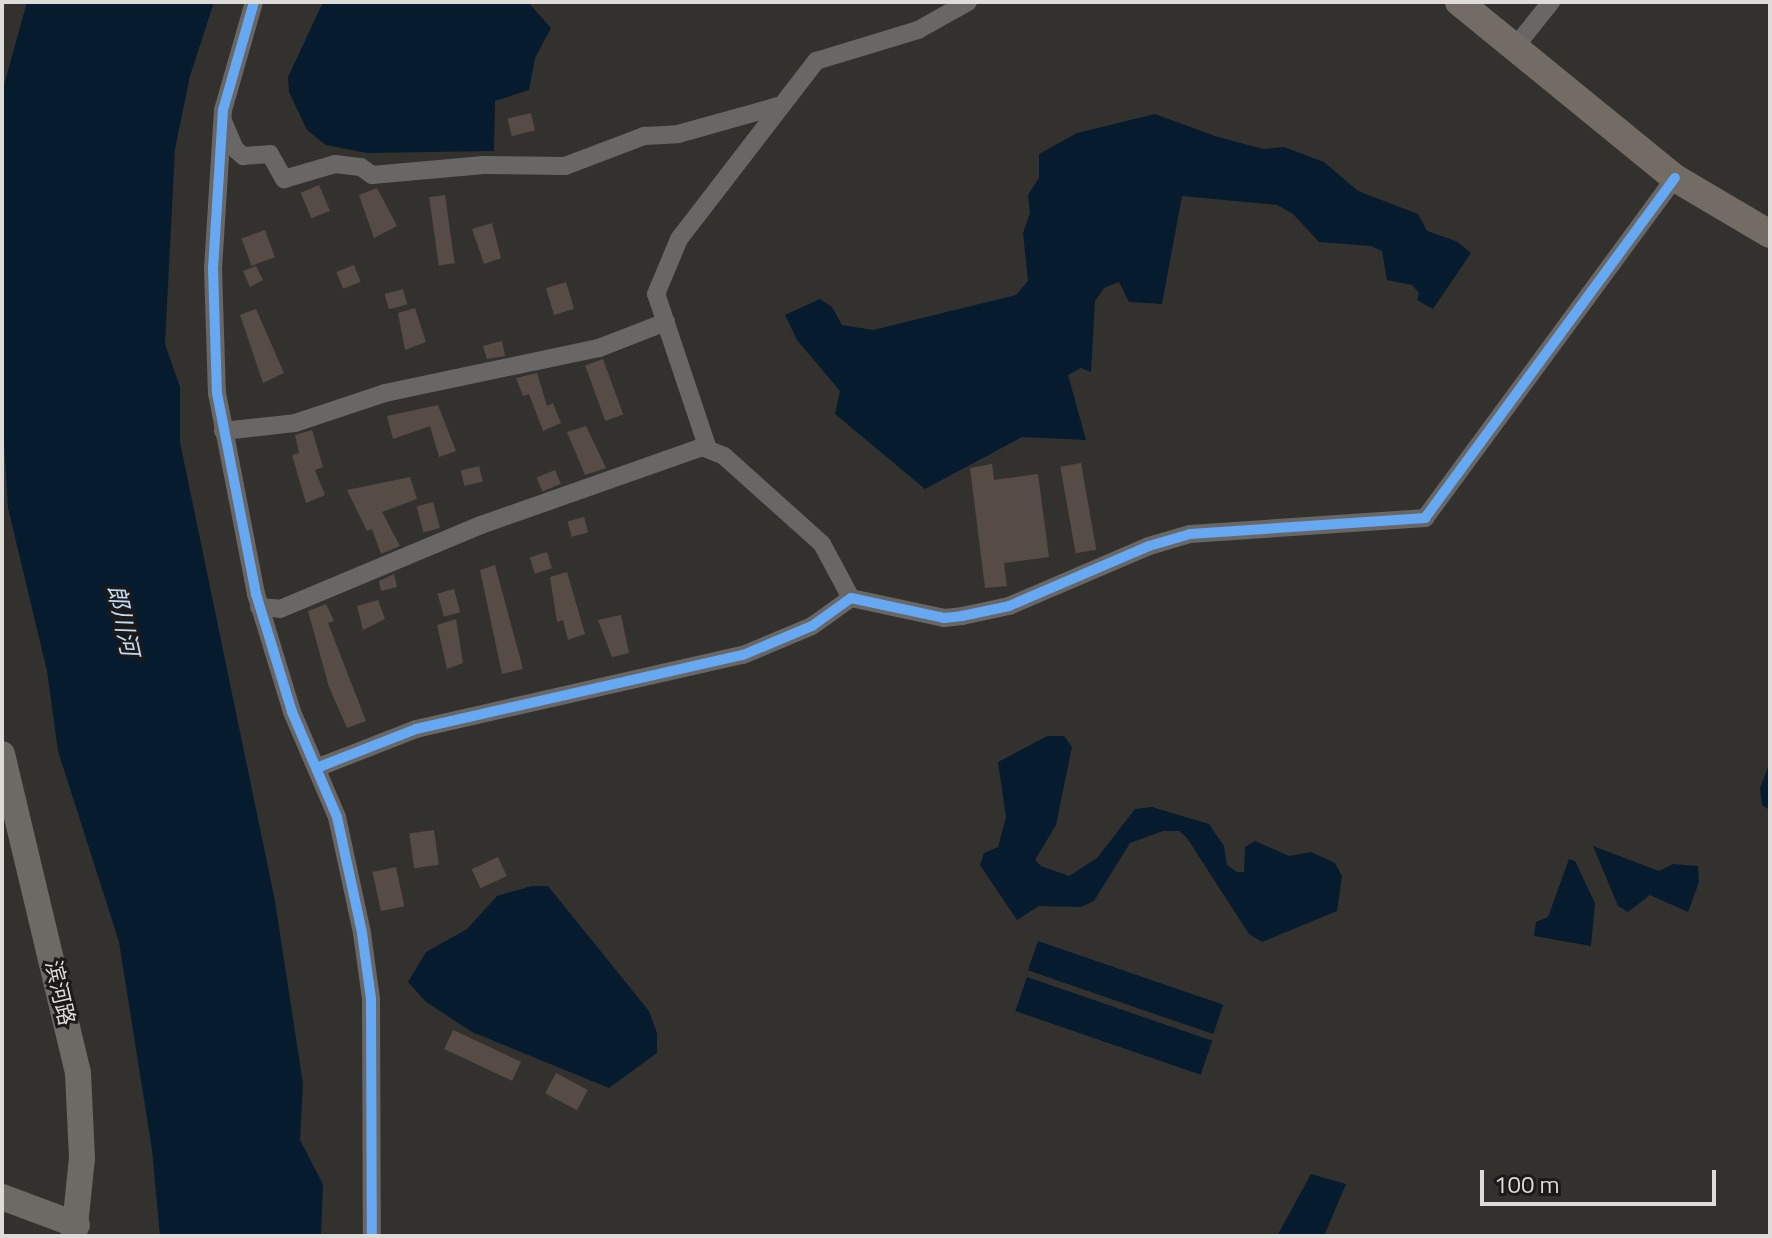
<!DOCTYPE html>
<html>
<head>
<meta charset="utf-8">
<style>
	body { margin:0 }
	#map { position:relative; width:1772px; height:1238px; overflow:hidden; background:#33312e; font-family:"Titillium Web","Noto Sans SC",sans-serif }
	div>[style] { position:absolute }
	.water>* { inset:0; background:#071b2f; transform-origin:0 0 }
	.building>* { inset:0; background:#574b45; transform-origin:0 0 }
	.street>* { height:18px; margin:-9px; padding:0 9px; transform-origin:9px; border-radius:9px; background:#686765 }
	.secondary>* { height:26px; margin:-13px; padding:0 13px; transform-origin:13px; border-radius:13px; background:#6d6964 }
	.primary>* { height:28px; margin:-14px; padding:0 14px; transform-origin:14px; border-radius:14px; background:#726c64 }
	.cycleway>* { height:10px; margin:-5px; padding:0 5px; transform-origin:5px; border-radius:5px; background:#66a8f1 }
	span { translate:-50% -50%; white-space:nowrap; text-align:center; line-height:1.15; -webkit-text-stroke:6px #1b1a18; paint-order:stroke }
	.street-label { font-size:22px; color:#dddcd9 }
	.water-label { font-size:24px; color:#c1dbf6; font-style:italic }
	.frame { position:absolute; inset:0; border:4px solid #dddcd9; pointer-events:none }
	.scale { position:absolute; left:1480px; top:1170px; width:236px; height:36px; box-sizing:border-box; border:4px solid #dddcd9; border-top:0; padding-left:10px; font-size:24px; line-height:28px; white-space:nowrap; color:#dddcd9; -webkit-text-stroke:6px #1b1a18; paint-order:stroke }
</style>
</head>
<body>
<div id="map">
	<div class="water">
		<i style="clip-path:polygon(27px 2px,214px 2px,190px 76px,175px 149px,165px 344px,180px 387px,180px 442px,275px 901px,303px 1084px,300px 1140px,323px 1184px,321px 1236px,160px 1236px,152px 1150px,119px 942px,58px 751px,47px 671px,8px 508px,2px 409px,2px 92px)"></i>
		<i style="clip-path:polygon(323px 2px,528px 2px,551px 28px,535px 58px,529px 90px,495px 101px,494px 151px,367px 153px,326px 145px,307px 130px,289px 92px,288px 77px)"></i>
		<i style="clip-path:polygon(1155px 114px,1215px 136px,1263px 149px,1284px 147px,1324px 162px,1358px 191px,1418px 214px,1427px 231px,1456px 241px,1471px 253px,1433px 309px,1417px 300px,1419px 293px,1412px 285px,1387px 280px,1382px 251px,1371px 246px,1319px 242px,1293px 214px,1277px 205px,1182px 196px,1162px 304px,1129px 302px,1119px 282px,1104px 288px,1095px 301px,1091px 372px,1081px 368px,1068px 375px,1086px 440px,1022px 437px,925px 489px,835px 414px,840px 391px,797px 340px,785px 315px,820px 299px,832px 307px,842px 325px,873px 330px,1016px 295px,1028px 281px,1023px 233px,1030px 213px,1028px 195px,1039px 178px,1039px 154px,1077px 133px)"></i>
		<i style="clip-path:polygon(1047px 736px,1064px 736px,1072px 747px,1056px 825px,1035px 860px,1041px 866px,1069px 876px,1097px 858px,1135px 809px,1152px 807px,1209px 824px,1224px 846px,1227px 865px,1237px 872px,1244px 872px,1245px 847px,1255px 841px,1289px 856px,1311px 852px,1335px 863px,1342px 876px,1337px 911px,1262px 942px,1249px 934px,1187px 838px,1179px 831px,1163px 831px,1130px 843px,1094px 901px,1081px 907px,1039px 906px,1017px 920px,980px 865px,984px 853px,998px 847px,1006px 817px,998px 762px)"></i>
		<i style="clip-path:polygon(1770px 762px,1770px 810px,1762px 805px,1760px 788px)"></i>
		<i style="clip-path:polygon(1593px 846px,1659px 871px,1673px 864px,1698px 866px,1699px 882px,1688px 912px,1650px 895px,1628px 912px,1618px 906px)"></i>
		<i style="clip-path:polygon(1569px 859px,1575px 861px,1595px 903px,1591px 946px,1534px 936px,1536px 922px,1548px 917px)"></i>
		<i style="clip-path:polygon(532px 886px,548px 886px,649px 1011px,657px 1033px,657px 1053px,609px 1088px,472px 1032px,426px 1002px,408px 982px,426px 952px,467px 929px,497px 896px)"></i>
		<i style="left:1038px;top:941px;width:196px;height:31px;rotate:19deg"></i>
		<i style="left:1027px;top:977px;width:196px;height:36px;rotate:19deg"></i>
		<i style="clip-path:polygon(1311px 1174px,1346px 1184px,1324px 1236px,1277px 1236px)"></i>
	</div>
	<div class="building">
		<i style="left:531px;top:113px;width:18px;height:24px;rotate:77deg"></i>
		<i style="left:319px;top:185px;width:28px;height:20px;rotate:67deg"></i>
		<i style="clip-path:polygon(377px 188px,397px 226px,374px 238px,359px 195px)"></i>
		<i style="left:445px;top:195px;width:69px;height:16px;rotate:82deg"></i>
		<i style="clip-path:polygon(492px 223px,501px 258px,484px 264px,472px 229px)"></i>
		<i style="left:265px;top:230px;width:29px;height:25px;rotate:70deg"></i>
		<i style="left:354px;top:265px;width:18px;height:19px;rotate:68deg"></i>
		<i style="clip-path:polygon(256px 266px,263px 280px,250px 287px,243px 271px)"></i>
		<i style="left:566px;top:282px;width:28px;height:21px;rotate:73deg"></i>
		<i style="left:403px;top:289px;width:16px;height:19px;rotate:75deg"></i>
		<i style="clip-path:polygon(415px 308px,426px 342px,405px 350px,398px 313px)"></i>
		<i style="clip-path:polygon(256px 309px,284px 373px,263px 383px,240px 315px)"></i>
		<i style="clip-path:polygon(502px 341px,505px 356px,487px 359px,483px 346px)"></i>
		<i style="left:603px;top:359px;width:59px;height:19px;rotate:70deg"></i>
		<i style="clip-path:polygon(537px 373px,547px 406px,553px 403px,561px 423px,543px 431px,529px 394px,523px 396px,516px 378px)"></i>
		<i style="clip-path:polygon(438px 405px,456px 451px,439px 457px,430px 426px,393px 439px,387px 416px)"></i>
		<i style="clip-path:polygon(586px 426px,606px 468px,585px 475px,567px 432px)"></i>
		<i style="clip-path:polygon(312px 430px,323px 467px,315px 470px,325px 495px,306px 503px,292px 455px,299px 453px,295px 435px)"></i>
		<i style="left:1081px;top:463px;width:88px;height:21px;rotate:80deg"></i>
		<i style="clip-path:polygon(992px 464px,994px 480px,1038px 474px,1049px 557px,1004px 563px,1007px 586px,985px 588px,970px 468px)"></i>
		<i style="left:479px;top:466px;width:16px;height:19px;rotate:76deg"></i>
		<i style="left:555px;top:470px;width:15px;height:20px;rotate:67deg"></i>
		<i style="clip-path:polygon(410px 477px,417px 499px,382px 512px,400px 546px,381px 554px,372px 529px,367px 531px,347px 490px)"></i>
		<i style="left:433px;top:502px;width:27px;height:17px;rotate:75deg"></i>
		<i style="left:584px;top:517px;width:16px;height:17px;rotate:75deg"></i>
		<i style="left:547px;top:552px;width:17px;height:18px;rotate:73deg"></i>
		<i style="clip-path:polygon(495px 565px,523px 669px,502px 674px,480px 570px)"></i>
		<i style="clip-path:polygon(567px 572px,585px 634px,568px 640px,563px 620px,557px 622px,550px 577px)"></i>
		<i style="clip-path:polygon(394px 574px,397px 587px,381px 591px,379px 581px)"></i>
		<i style="left:454px;top:589px;width:24px;height:17px;rotate:75deg"></i>
		<i style="clip-path:polygon(378px 600px,385px 619px,363px 630px,357px 606px)"></i>
		<i style="clip-path:polygon(326px 604px,334px 621px,328px 623px,366px 721px,347px 728px,329px 687px,308px 611px)"></i>
		<i style="clip-path:polygon(621px 615px,629px 653px,612px 657px,598px 620px)"></i>
		<i style="clip-path:polygon(456px 619px,463px 663px,447px 669px,437px 625px)"></i>
		<i style="left:434px;top:830px;width:35px;height:25px;rotate:82deg"></i>
		<i style="left:498px;top:857px;width:21px;height:29px;rotate:65deg"></i>
		<i style="left:396px;top:867px;width:40px;height:24px;rotate:78deg"></i>
		<i style="left:453px;top:1030px;width:75px;height:21px;rotate:25deg"></i>
		<i style="left:556px;top:1073px;width:36px;height:23px;rotate:28deg"></i>
	</div>
	<div class="street">
		<i style="left:254px;top:2px;width:112px;rotate:106deg"></i>
		<i style="left:223px;top:110px;width:158px;rotate:93.6deg"></i>
		<i style="left:213px;top:268px;width:125px;rotate:88.2deg"></i>
		<i style="left:217px;top:393px;width:205px;rotate:79deg"></i>
		<i style="left:256px;top:594px;width:123px;rotate:73deg"></i>
		<i style="left:292px;top:712px;width:114px;rotate:66.8deg"></i>
		<i style="left:337px;top:817px;width:119px;rotate:77.8deg"></i>
		<i style="left:362px;top:933px;width:67px;rotate:82.2deg"></i>
		<i style="left:371px;top:999px;width:237px;rotate:89.8deg"></i>
		<i style="left:1515px;top:47px;width:58px;rotate:-51.3deg"></i>
		<i style="left:223px;top:121px;width:30px;rotate:67deg"></i>
		<i style="left:235px;top:149px;width:11px;rotate:41deg"></i>
		<i style="left:243px;top:156px;width:27px;rotate:-4deg"></i>
		<i style="left:270px;top:154px;width:29px;rotate:61deg"></i>
		<i style="left:284px;top:179px;width:53px;rotate:-16.4deg"></i>
		<i style="left:335px;top:164px;width:26px;rotate:7deg"></i>
		<i style="left:361px;top:167px;width:14px;rotate:36deg"></i>
		<i style="left:372px;top:175px;width:112px;rotate:-5.1deg"></i>
		<i style="left:484px;top:165px;width:81px;rotate:0.7deg"></i>
		<i style="left:565px;top:166px;width:85px;rotate:-20.8deg"></i>
		<i style="left:644px;top:136px;width:34px;rotate:-3deg"></i>
		<i style="left:678px;top:134px;width:104px;rotate:-15.6deg"></i>
		<i style="left:223px;top:431px;width:72px;rotate:-6.3deg"></i>
		<i style="left:295px;top:423px;width:95px;rotate:-18.4deg"></i>
		<i style="left:385px;top:393px;width:219px;rotate:-11.9deg"></i>
		<i style="left:599px;top:348px;width:72px;rotate:-21.2deg"></i>
		<i style="left:708px;top:449px;width:163px;rotate:-108.5deg"></i>
		<i style="left:656px;top:294px;width:60px;rotate:-67.3deg"></i>
		<i style="left:679px;top:239px;width:225px;rotate:-52.4deg"></i>
		<i style="left:816px;top:61px;width:107px;rotate:-16.9deg"></i>
		<i style="left:918px;top:30px;width:57px;rotate:-29.2deg"></i>
		<i style="left:259px;top:607px;width:21px;rotate:5deg"></i>
		<i style="left:280px;top:609px;width:218px;rotate:-22.7deg"></i>
		<i style="left:481px;top:525px;width:234px;rotate:-19.4deg"></i>
		<i style="left:702px;top:447px;width:24px;rotate:22deg"></i>
		<i style="left:724px;top:456px;width:132px;rotate:41.9deg"></i>
		<i style="left:822px;top:544px;width:61px;rotate:61.8deg"></i>
		<i style="left:319px;top:767px;width:104px;rotate:-21.4deg"></i>
		<i style="left:416px;top:729px;width:335px;rotate:-12.8deg"></i>
		<i style="left:743px;top:655px;width:75px;rotate:-22.8deg"></i>
		<i style="left:812px;top:626px;width:48px;rotate:-35.7deg"></i>
		<i style="left:851px;top:598px;width:95px;rotate:12.1deg"></i>
		<i style="left:944px;top:618px;width:18px;rotate:-6deg"></i>
		<i style="left:962px;top:616px;width:48px;rotate:-12deg"></i>
		<i style="left:1009px;top:606px;width:152px;rotate:-23.2deg"></i>
		<i style="left:1149px;top:546px;width:43px;rotate:-16.3deg"></i>
		<i style="left:1190px;top:534px;width:236px;rotate:-3.9deg"></i>
		<i style="left:1425px;top:518px;width:422px;rotate:-53.7deg"></i>
	</div>
	<div class="secondary">
		<i style="left:2px;top:754px;width:328px;rotate:76.6deg"></i>
		<i style="left:78px;top:1073px;width:85px;rotate:87.3deg"></i>
		<i style="left:82px;top:1158px;width:78px;rotate:95.9deg"></i>
		<i style="left:2px;top:1197px;width:80px;rotate:20.5deg"></i>
	</div>
	<div class="primary">
		<i style="left:1459px;top:2px;width:279px;rotate:39.2deg"></i>
		<i style="left:1675px;top:178px;width:110px;rotate:30.5deg"></i>
	</div>
	<div class="cycleway">
		<i style="left:254px;top:2px;width:112px;rotate:106deg"></i>
		<i style="left:223px;top:110px;width:158px;rotate:93.6deg"></i>
		<i style="left:213px;top:268px;width:125px;rotate:88.2deg"></i>
		<i style="left:217px;top:393px;width:205px;rotate:79deg"></i>
		<i style="left:256px;top:594px;width:123px;rotate:73deg"></i>
		<i style="left:292px;top:712px;width:114px;rotate:66.8deg"></i>
		<i style="left:337px;top:817px;width:119px;rotate:77.8deg"></i>
		<i style="left:362px;top:933px;width:67px;rotate:82.2deg"></i>
		<i style="left:371px;top:999px;width:237px;rotate:89.8deg"></i>
		<i style="left:319px;top:767px;width:104px;rotate:-21.4deg"></i>
		<i style="left:416px;top:729px;width:335px;rotate:-12.8deg"></i>
		<i style="left:743px;top:655px;width:75px;rotate:-22.8deg"></i>
		<i style="left:812px;top:626px;width:48px;rotate:-35.7deg"></i>
		<i style="left:851px;top:598px;width:95px;rotate:12.1deg"></i>
		<i style="left:944px;top:618px;width:18px;rotate:-6deg"></i>
		<i style="left:962px;top:616px;width:48px;rotate:-12deg"></i>
		<i style="left:1009px;top:606px;width:152px;rotate:-23.2deg"></i>
		<i style="left:1149px;top:546px;width:43px;rotate:-16.3deg"></i>
		<i style="left:1190px;top:534px;width:236px;rotate:-3.9deg"></i>
		<i style="left:1425px;top:518px;width:422px;rotate:-53.7deg"></i>
	</div>
	<div class="street-label">
		<span style="left:60px;top:993px;rotate:77deg">滨河路</span>
	</div>
	<div class="water-label">
		<span style="left:123px;top:620px;rotate:78deg">郎川河</span>
	</div>
	<div class="frame"></div>
	<div class="scale">100 m</div>
</div>
</body>
</html>
